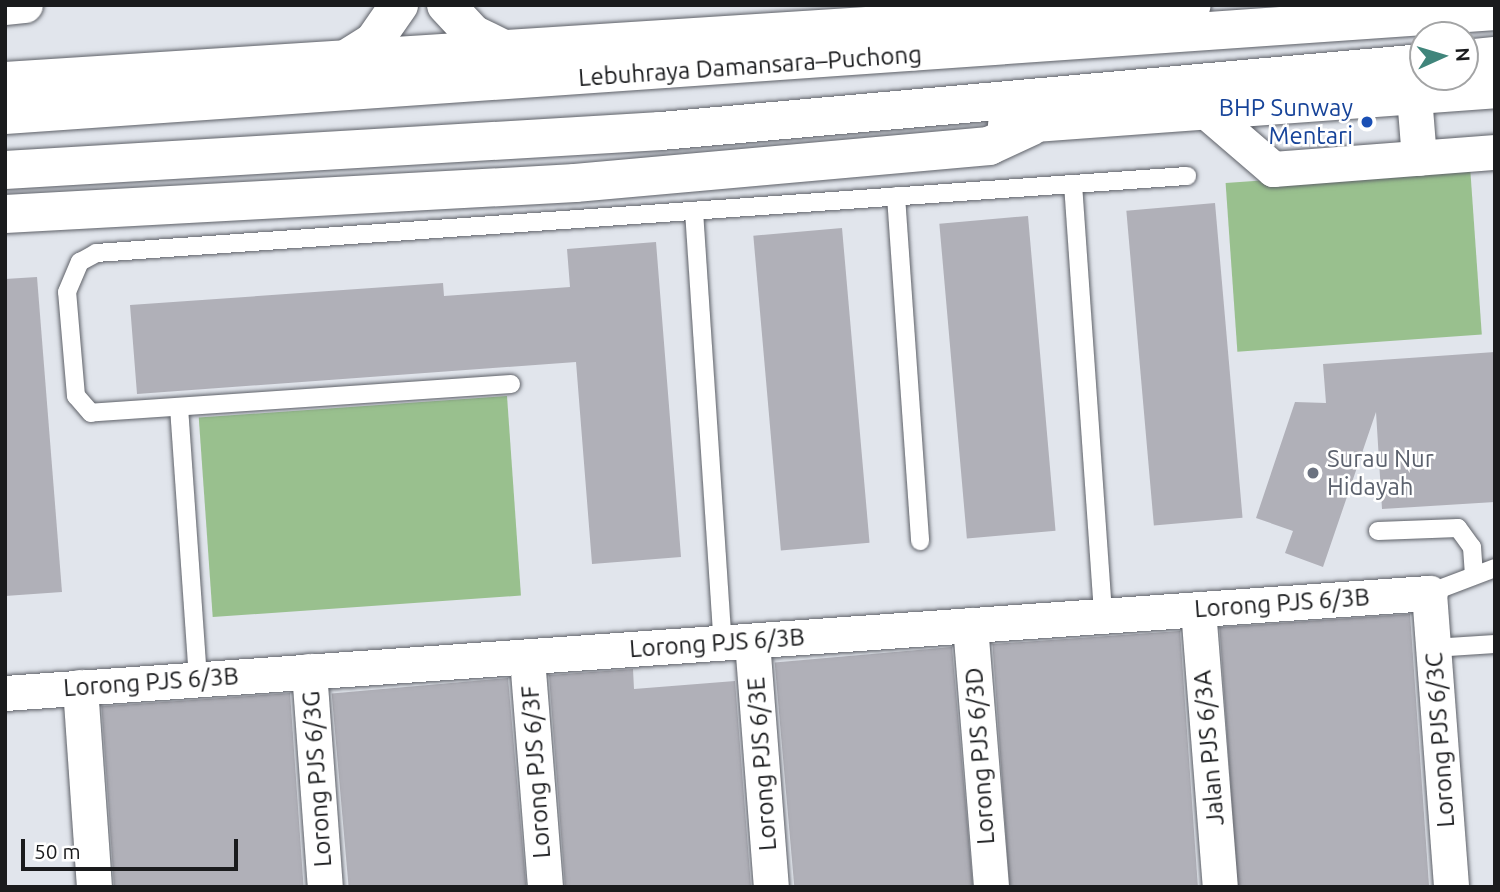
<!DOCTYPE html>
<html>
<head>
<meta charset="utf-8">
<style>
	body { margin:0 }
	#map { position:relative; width:1500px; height:892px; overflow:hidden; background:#e1e5ec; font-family:Ubuntu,sans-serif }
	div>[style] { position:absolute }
	.green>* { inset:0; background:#99c08e; transform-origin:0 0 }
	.building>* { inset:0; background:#b0b0b8; transform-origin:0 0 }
	.roads { filter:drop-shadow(0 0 2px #5e6168) drop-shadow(0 0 2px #5e6168) }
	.service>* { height:18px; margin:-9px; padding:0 9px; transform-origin:9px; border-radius:9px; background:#fff }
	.minor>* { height:35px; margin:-17.5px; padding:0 17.5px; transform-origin:17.5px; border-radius:17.5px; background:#fff }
	.tertiary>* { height:38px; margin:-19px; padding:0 19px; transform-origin:19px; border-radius:19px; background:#fff }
	.motorway>* { height:38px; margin:-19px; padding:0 19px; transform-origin:19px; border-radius:19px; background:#fff }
	.dots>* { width:19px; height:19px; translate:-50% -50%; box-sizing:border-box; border:4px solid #fff; border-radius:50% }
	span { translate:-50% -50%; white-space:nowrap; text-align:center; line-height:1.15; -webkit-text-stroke:5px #fff; paint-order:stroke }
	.street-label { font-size:24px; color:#1a1b1d }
	.transit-label { font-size:24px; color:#164399 }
	.right { translate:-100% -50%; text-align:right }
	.worship-label { font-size:24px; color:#5b616d }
	.left { translate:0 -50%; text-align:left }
	.frame { position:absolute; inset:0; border:7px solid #1a1b1d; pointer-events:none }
	.north { position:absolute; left:1409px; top:21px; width:70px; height:70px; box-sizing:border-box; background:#fff; border:2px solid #a3a4a5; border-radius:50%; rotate:86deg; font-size:19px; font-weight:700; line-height:28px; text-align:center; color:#1a1b1d }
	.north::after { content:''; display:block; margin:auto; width:24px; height:32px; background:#40857b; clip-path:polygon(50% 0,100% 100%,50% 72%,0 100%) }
	.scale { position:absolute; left:21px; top:839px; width:217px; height:32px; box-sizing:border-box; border:4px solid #1a1b1d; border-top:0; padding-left:9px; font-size:21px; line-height:24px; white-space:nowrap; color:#1a1b1d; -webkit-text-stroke:5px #fff; paint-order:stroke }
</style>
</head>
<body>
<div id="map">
	<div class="green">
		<i style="left:1470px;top:166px;width:169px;height:245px;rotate:86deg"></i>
		<i style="left:507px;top:396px;width:200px;height:309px;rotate:86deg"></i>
	</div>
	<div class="building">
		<i style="left:1215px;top:203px;width:316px;height:89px;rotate:85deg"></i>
		<i style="left:1028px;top:216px;width:316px;height:89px;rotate:85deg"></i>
		<i style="left:842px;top:228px;width:316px;height:89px;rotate:85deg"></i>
		<i style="clip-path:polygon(656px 242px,681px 557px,592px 564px,576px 362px,137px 394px,130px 305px,443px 283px,444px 296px,570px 287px,567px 249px)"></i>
		<i style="clip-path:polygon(37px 277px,62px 592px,5px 596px,5px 279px)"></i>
		<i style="clip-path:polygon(1495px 352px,1495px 502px,1382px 509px,1376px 412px,1323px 567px,1285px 553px,1293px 531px,1256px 518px,1295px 402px,1326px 403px,1323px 364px)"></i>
		<i style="left:1410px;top:614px;width:274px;height:191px;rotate:86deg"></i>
		<i style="left:1180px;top:631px;width:257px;height:188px;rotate:86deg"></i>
		<i style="left:952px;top:647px;width:241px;height:178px;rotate:85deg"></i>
		<i style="clip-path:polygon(633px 669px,634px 689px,735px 681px,751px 887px,565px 887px,549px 675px)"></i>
		<i style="left:508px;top:678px;width:210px;height:177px;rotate:85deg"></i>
		<i style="left:290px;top:693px;width:195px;height:189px;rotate:86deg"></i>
	</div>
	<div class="roads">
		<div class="service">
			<i style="left:1073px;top:184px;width:432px;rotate:86deg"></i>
			<i style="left:896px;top:196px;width:346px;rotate:86deg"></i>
			<i style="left:694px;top:211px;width:432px;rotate:86.2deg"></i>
			<i style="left:511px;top:384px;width:421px;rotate:176.1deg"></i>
			<i style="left:91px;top:413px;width:23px;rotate:-131deg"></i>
			<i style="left:76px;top:396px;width:104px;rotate:-94.9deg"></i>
			<i style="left:67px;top:292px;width:33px;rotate:-67deg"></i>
			<i style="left:80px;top:262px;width:18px;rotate:-29deg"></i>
			<i style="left:96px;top:253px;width:1094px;rotate:-4.04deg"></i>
			<i style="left:179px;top:407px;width:273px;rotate:86deg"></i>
			<i style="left:1378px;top:531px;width:80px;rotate:-2.1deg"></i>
			<i style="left:1458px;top:528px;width:24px;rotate:54deg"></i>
			<i style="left:1472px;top:547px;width:28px;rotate:86deg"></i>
			<i style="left:1429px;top:593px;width:71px;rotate:-20.7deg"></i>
			<i style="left:1433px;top:648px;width:62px;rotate:-3.7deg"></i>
		</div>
		<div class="minor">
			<i style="left:5px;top:7px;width:20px;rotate:-6deg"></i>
			<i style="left:1414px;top:96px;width:62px;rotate:85.4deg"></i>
			<i style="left:1208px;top:113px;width:86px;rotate:40.7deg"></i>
			<i style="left:1273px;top:169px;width:223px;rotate:-4.4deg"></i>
			<i style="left:1198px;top:609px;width:279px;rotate:85.5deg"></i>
			<i style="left:970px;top:625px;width:263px;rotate:85.4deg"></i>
			<i style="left:752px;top:641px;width:247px;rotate:85.6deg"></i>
			<i style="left:527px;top:658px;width:230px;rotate:85.5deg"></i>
			<i style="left:309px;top:671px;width:217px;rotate:85.8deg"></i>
			<i style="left:80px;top:687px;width:200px;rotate:86deg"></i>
			<i style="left:5px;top:693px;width:1428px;rotate:-4.02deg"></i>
			<i style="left:1429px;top:593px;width:295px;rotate:85.7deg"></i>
		</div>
		<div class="tertiary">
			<i style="left:446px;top:5px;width:40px;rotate:47deg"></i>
			<i style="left:473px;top:34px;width:37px;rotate:26deg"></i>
			<i style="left:341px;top:62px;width:39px;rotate:-32deg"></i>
			<i style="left:374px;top:41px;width:44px;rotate:-55.2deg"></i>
		</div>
		<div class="motorway">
			<i style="left:1465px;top:59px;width:30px;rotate:-6deg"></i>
			<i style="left:5px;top:81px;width:1189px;rotate:-3.66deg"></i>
			<i style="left:5px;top:115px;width:1494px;rotate:-3.99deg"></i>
			<i style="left:1007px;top:125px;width:489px;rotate:-4.2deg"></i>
			<i style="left:5px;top:170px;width:657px;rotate:-3.4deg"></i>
			<i style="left:661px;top:131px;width:765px;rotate:-5.1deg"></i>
			<i style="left:5px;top:214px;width:571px;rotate:-3.11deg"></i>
			<i style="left:575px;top:183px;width:416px;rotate:-5.1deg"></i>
			<i style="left:989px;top:146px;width:47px;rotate:-24.9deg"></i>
		</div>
	</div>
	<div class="dots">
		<i style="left:1367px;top:122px;background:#1a4fb4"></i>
		<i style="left:1313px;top:473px;background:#6b7280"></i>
	</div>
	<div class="street-label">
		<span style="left:750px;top:66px;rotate:-4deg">Lebuhraya Damansara–Puchong</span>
		<span style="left:1282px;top:603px;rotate:-4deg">Lorong PJS 6/3B</span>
		<span style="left:717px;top:643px;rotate:-4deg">Lorong PJS 6/3B</span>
		<span style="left:151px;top:682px;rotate:-4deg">Lorong PJS 6/3B</span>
		<span style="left:1440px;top:740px;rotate:-94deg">Lorong PJS 6/3C</span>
		<span style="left:1209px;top:748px;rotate:-95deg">Jalan PJS 6/3A</span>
		<span style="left:980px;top:756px;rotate:-94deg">Lorong PJS 6/3D</span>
		<span style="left:762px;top:764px;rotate:-94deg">Lorong PJS 6/3E</span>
		<span style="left:536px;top:772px;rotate:-94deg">Lorong PJS 6/3F</span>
		<span style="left:317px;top:779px;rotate:-94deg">Lorong PJS 6/3G</span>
	</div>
	<div class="transit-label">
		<span class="right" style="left:1353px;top:122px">BHP Sunway<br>Mentari</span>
	</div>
	<div class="worship-label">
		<span class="left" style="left:1327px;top:473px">Surau Nur<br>Hidayah</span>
	</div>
	<div class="frame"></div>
	<div class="north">N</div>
	<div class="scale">50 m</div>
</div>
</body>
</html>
